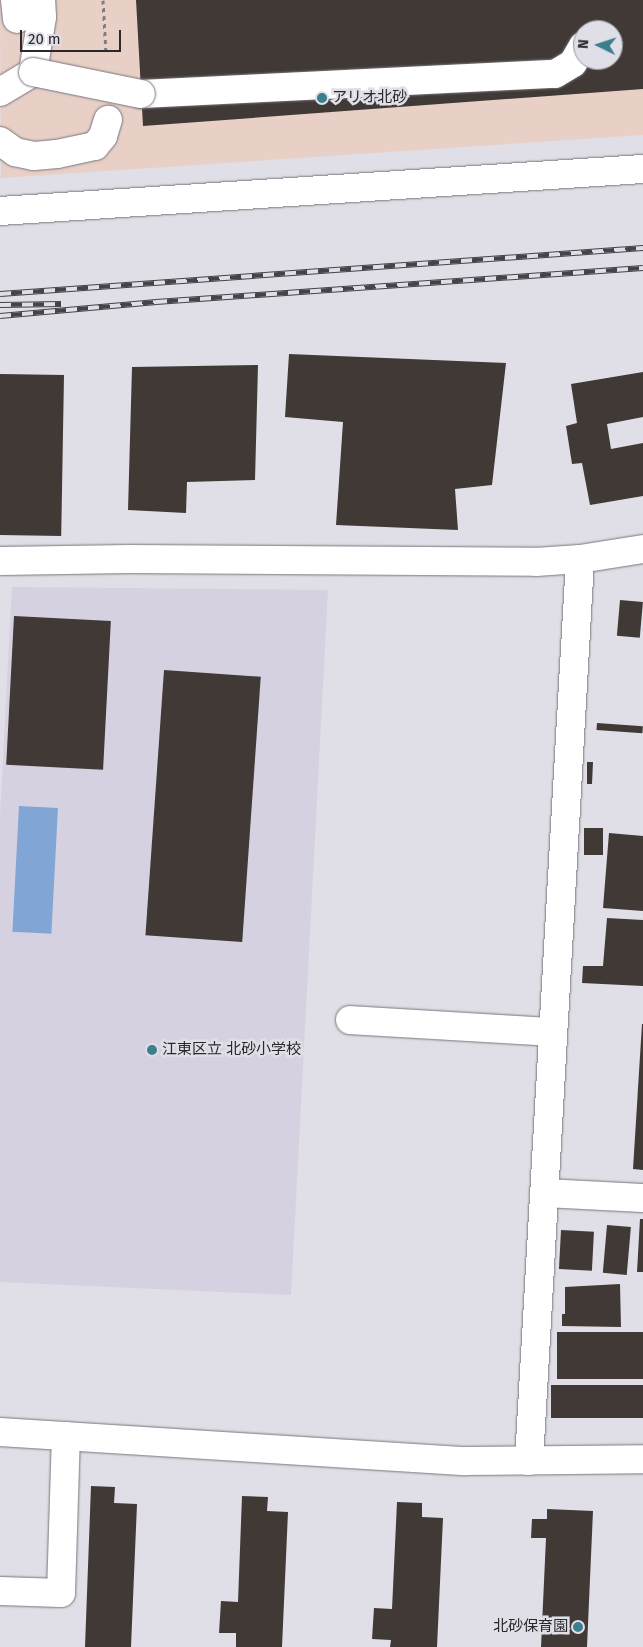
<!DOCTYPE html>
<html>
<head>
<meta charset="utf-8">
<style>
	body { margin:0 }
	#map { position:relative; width:643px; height:1647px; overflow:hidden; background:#e0dee6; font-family:"Fira Sans","Noto Sans JP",sans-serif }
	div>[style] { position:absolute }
	.commercial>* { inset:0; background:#e8d0c7 }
	.built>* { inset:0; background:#d5d1e0 }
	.water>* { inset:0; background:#81a5d4; transform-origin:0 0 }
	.building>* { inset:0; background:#403936; transform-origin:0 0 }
	.path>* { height:3px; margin-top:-1.5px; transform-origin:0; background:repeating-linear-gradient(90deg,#7f7d82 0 4px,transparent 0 8px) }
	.roads { filter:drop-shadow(0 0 1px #78767d) drop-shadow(0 0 1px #78767d) }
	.minor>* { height:28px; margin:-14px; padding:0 14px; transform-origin:14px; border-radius:14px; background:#fff }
	.rail>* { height:5.5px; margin-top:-2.75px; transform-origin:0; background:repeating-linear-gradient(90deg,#e0dee6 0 11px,#454347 0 22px); box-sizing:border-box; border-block:1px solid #454347 }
	.bridges { filter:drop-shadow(0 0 1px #78767d) drop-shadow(0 0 1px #78767d) }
	.minor-bridge>* { height:28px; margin:-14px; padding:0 14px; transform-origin:14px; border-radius:14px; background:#fff }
	.dots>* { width:14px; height:14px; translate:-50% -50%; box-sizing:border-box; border:2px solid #e0dee6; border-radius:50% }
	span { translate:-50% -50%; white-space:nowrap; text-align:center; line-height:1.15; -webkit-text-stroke:5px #e0dee6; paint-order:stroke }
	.poi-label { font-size:15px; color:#29282b }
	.left { translate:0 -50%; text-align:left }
	.right { translate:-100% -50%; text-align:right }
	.north { position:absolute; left:573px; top:20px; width:50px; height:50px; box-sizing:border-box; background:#e0dee6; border:1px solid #97959b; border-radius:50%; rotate:274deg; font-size:14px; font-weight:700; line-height:20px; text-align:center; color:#29282b }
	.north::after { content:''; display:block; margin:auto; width:18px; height:22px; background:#3a7f8d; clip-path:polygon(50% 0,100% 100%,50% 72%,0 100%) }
	.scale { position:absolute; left:20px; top:30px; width:101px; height:22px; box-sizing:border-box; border:2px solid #29282b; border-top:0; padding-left:6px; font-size:15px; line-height:18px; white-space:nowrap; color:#29282b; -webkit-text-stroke:4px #e0dee6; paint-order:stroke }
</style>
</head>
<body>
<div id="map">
	<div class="commercial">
		<i style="clip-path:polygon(evenodd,0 0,643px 0,643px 135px,1px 178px,0 0,583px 30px,613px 30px,613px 60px,583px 60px,583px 30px)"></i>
	</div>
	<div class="built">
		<i style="clip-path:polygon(12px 587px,328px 590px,291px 1295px,0 1282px,0 817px)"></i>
	</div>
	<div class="water">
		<i style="left:19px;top:806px;width:39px;height:126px;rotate:3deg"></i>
	</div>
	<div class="building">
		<i style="clip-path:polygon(evenodd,136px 0,643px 0,643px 89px,143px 126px,136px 0,583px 30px,613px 30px,613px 60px,583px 60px,583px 30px)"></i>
		<i style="clip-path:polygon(289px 354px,506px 363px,492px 485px,455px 489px,458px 530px,336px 525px,343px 422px,285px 417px)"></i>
		<i style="clip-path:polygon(258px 365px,255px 480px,187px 482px,186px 513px,128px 510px,132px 367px)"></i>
		<i style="clip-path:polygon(643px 372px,643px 417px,607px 424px,611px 449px,643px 443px,643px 496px,590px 505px,582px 463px,572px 464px,566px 426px,577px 423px,571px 384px)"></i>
		<i style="left:64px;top:375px;width:161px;height:64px;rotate:91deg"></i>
		<i style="left:620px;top:600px;width:23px;height:36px;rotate:5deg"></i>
		<i style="left:14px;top:616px;width:97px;height:149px;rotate:3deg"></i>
		<i style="left:164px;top:670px;width:97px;height:266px;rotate:4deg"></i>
		<i style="left:597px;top:723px;width:46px;height:7px;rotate:4deg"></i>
		<i style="clip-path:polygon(587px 762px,593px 762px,592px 784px,587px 784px)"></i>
		<i style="left:584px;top:828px;width:19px;height:27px"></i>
		<i style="clip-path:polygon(609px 833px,643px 836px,643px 911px,603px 908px)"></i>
		<i style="clip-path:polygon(607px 918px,643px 920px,643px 986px,582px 983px,583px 966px,603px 966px)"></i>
		<i style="clip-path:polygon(642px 1024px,643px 1024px,643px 1170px,633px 1169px)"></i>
		<i style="clip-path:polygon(640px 1219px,643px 1219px,643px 1272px,637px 1272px)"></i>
		<i style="left:607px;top:1225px;width:24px;height:48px;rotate:5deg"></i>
		<i style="left:561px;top:1230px;width:33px;height:39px;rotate:3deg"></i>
		<i style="clip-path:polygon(620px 1284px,621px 1327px,562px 1326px,562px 1314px,565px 1314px,565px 1287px)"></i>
		<i style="left:643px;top:1332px;width:47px;height:86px;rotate:90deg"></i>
		<i style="left:551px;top:1385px;width:92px;height:33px"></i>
		<i style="clip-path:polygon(91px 1486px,115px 1487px,114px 1503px,137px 1504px,131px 1647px,85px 1647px)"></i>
		<i style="clip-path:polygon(242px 1496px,268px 1497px,267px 1511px,288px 1512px,282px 1647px,236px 1647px,236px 1633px,219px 1633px,221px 1601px,238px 1602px)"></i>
		<i style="clip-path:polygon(397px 1502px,422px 1503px,422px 1517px,443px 1518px,437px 1647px,390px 1647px,391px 1640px,372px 1639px,374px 1608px,392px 1609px)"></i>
		<i style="clip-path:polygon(547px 1509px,593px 1511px,587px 1647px,541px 1647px,546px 1538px,531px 1538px,532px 1519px,547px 1519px)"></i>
	</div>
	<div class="path">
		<i style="left:103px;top:0;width:54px;rotate:86.8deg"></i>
	</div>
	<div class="roads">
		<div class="minor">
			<i style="left:15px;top:0;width:19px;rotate:84deg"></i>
			<i style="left:0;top:92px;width:39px;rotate:-31deg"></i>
			<i style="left:33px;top:72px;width:56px;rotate:-80.7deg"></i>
			<i style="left:42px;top:17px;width:17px;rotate:-93deg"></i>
			<i style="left:141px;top:94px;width:414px;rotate:-2.8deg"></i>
			<i style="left:555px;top:74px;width:21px;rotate:-31deg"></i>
			<i style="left:573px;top:63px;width:20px;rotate:-60deg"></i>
			<i style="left:0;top:141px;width:19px;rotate:36deg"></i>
			<i style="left:15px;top:152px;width:19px;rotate:12deg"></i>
			<i style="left:34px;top:156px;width:23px;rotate:-5deg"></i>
			<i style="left:57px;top:154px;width:39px;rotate:-12deg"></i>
			<i style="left:95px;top:146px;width:13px;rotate:-51deg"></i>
			<i style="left:103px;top:136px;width:17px;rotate:-73deg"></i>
			<i style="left:0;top:211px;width:644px;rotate:-3.74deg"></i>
			<i style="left:0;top:561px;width:130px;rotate:-0.9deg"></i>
			<i style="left:130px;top:559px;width:406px;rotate:0.4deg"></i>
			<i style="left:536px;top:562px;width:44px;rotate:-3.9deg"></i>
			<i style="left:580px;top:559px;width:64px;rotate:-9deg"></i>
			<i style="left:350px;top:1020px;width:203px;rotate:3.4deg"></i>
			<i style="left:544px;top:1193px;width:99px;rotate:2.9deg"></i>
			<i style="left:0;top:1432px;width:466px;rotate:3.6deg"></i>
			<i style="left:465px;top:1461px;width:178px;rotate:-0.6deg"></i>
			<i style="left:529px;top:1461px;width:903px;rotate:-86.76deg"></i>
			<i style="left:0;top:1591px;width:61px;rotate:1.9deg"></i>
			<i style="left:61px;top:1593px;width:157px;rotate:-88.2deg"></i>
		</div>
	</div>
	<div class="rail">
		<i style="left:0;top:294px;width:645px;rotate:-4.09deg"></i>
		<i style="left:0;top:305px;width:61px;rotate:-0.9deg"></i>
		<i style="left:0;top:316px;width:157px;rotate:-5.1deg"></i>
		<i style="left:156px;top:302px;width:488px;rotate:-4deg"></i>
	</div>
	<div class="bridges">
		<div class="minor-bridge">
			<i style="left:33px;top:72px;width:110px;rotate:11.5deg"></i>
		</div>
	</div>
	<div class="dots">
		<i style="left:322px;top:98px;background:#3a7f8d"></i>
		<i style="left:152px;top:1050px;background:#3a7f8d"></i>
		<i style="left:578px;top:1627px;background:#3a7f8d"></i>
	</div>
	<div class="poi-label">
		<span class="left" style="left:332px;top:98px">アリオ北砂</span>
		<span class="left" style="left:162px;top:1050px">江東区立 北砂小学校</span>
		<span class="right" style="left:568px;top:1627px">北砂保育園</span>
	</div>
	<div class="north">N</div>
	<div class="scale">20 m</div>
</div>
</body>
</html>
